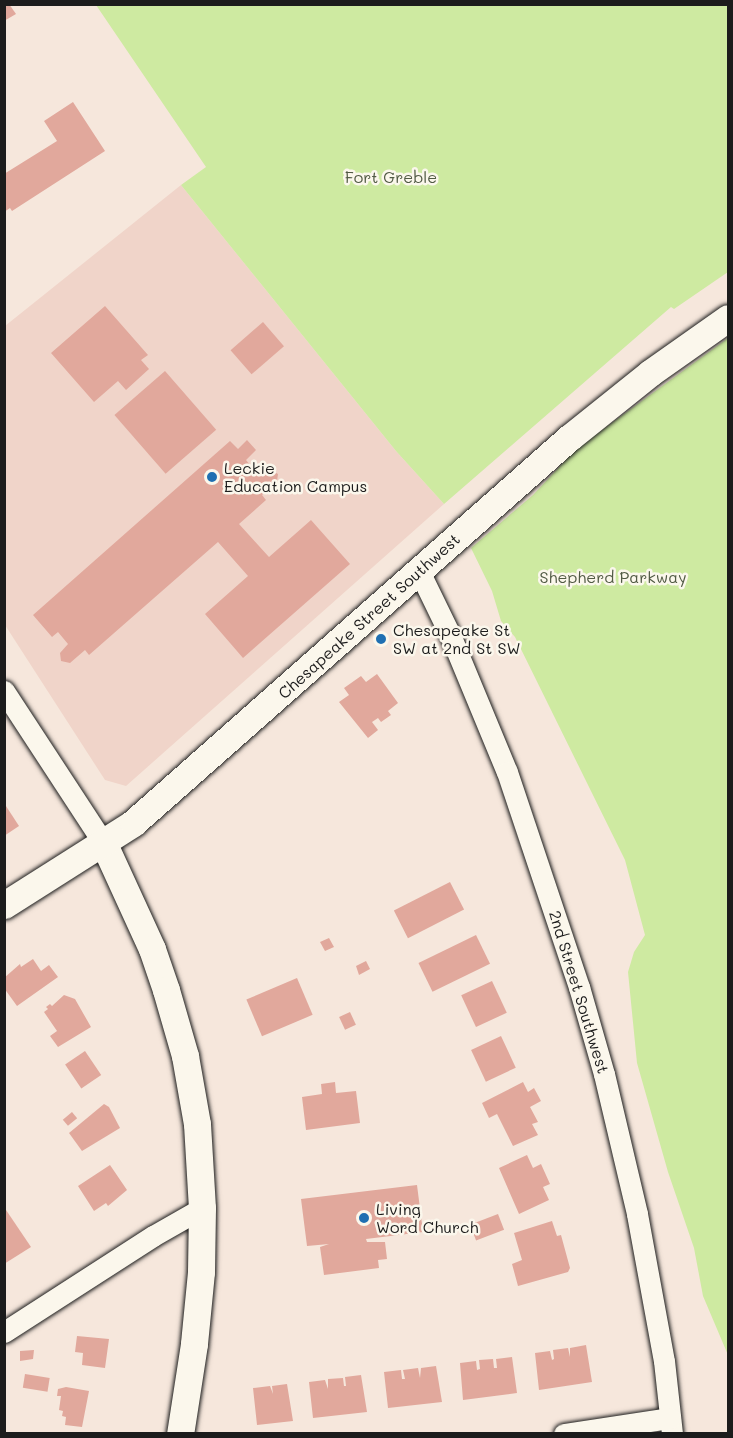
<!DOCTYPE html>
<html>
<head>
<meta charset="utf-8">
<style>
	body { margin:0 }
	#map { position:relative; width:733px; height:1438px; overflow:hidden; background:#f6e7dc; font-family:Mali,sans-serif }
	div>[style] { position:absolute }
	.built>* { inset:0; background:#f0d4c9 }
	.green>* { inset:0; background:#ceeaa1 }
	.building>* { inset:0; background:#e1a89c; transform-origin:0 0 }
	.roads { filter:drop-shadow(0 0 2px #1c1c1c) drop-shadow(0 0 2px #1c1c1c) }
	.minor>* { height:21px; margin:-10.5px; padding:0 10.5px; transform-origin:10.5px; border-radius:10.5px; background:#fbf7ec }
	.tertiary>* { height:27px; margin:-13.5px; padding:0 13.5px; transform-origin:13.5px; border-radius:13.5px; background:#fbf7ec }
	.dots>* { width:16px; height:16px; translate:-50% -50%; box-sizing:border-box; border:3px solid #fbf7ec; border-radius:50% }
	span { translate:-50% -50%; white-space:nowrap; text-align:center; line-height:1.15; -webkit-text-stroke:5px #fbf7ec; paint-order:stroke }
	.park-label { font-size:16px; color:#515a44 }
	.poi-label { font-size:16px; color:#1c1c1c }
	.left { translate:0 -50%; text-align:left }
	.street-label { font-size:16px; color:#1c1c1c }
	.frame { position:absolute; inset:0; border:6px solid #1c1c1c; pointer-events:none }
</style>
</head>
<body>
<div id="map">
	<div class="built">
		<i style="clip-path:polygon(181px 185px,396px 451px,444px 504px,126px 786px,105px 780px,5px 625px,5px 326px)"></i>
	</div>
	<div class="green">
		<i style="clip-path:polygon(96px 5px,728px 5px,728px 272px,674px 309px,671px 307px,444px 504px,396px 451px,181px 185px,206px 167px)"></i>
		<i style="clip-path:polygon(728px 338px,728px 1355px,703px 1296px,694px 1248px,668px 1172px,637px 1063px,628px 972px,634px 952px,645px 935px,625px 860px,515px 637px,501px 621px,492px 591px,471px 548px,533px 495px,576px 449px)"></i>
	</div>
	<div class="building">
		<i style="clip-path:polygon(4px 4px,9px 4px,16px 14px,4px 21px)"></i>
		<i style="clip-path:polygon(73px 102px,105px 151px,12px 211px,10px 208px,4px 212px,4px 174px,57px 141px,44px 121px)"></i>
		<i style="clip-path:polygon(105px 306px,148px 355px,141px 360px,149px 369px,126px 390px,118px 381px,94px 402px,51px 353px)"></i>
		<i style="left:263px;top:322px;width:32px;height:43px;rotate:49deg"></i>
		<i style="left:165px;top:371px;width:78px;height:67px;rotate:49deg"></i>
		<i style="clip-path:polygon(247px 440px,256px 450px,246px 460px,259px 476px,269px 469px,278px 474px,277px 481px,262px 495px,266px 500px,239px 524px,269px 557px,311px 520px,350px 564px,243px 658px,205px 614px,248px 576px,218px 542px,89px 655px,85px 650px,70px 663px,61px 661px,60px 653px,68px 644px,58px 632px,52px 637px,33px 615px,230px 441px,238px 449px)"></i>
		<i style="clip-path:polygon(377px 674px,398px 703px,388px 711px,391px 715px,381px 722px,378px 718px,372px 722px,378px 730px,368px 738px,339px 702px,349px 695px,344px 688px,361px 676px,366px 682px)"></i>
		<i style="clip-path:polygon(4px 803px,19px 826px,4px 836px)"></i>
		<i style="left:450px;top:882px;width:31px;height:63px;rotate:63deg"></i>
		<i style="left:476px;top:935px;width:32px;height:64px;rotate:64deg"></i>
		<i style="clip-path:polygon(329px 938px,334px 947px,325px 951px,320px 942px)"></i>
		<i style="clip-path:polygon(33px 959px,41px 971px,49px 965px,58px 977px,17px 1006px,4px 988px,4px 978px,20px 964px,21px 967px)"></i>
		<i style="clip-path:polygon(366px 961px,370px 969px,359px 975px,356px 966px)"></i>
		<i style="left:297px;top:978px;width:40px;height:55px;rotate:67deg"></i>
		<i style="left:492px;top:981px;width:35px;height:34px;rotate:65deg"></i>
		<i style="clip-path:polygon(64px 995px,75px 999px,91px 1027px,58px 1047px,50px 1036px,57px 1031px,44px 1012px,48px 1009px,46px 1007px,50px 1004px,52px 1006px)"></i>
		<i style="left:350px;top:1012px;width:14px;height:12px;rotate:65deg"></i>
		<i style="left:501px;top:1036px;width:35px;height:33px;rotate:65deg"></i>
		<i style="left:85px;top:1051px;width:29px;height:24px;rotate:56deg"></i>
		<i style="clip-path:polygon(335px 1082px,336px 1093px,356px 1091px,360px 1123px,306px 1130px,302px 1097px,322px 1094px,321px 1084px)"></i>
		<i style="clip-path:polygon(523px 1082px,528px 1092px,534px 1088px,541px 1101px,530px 1107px,538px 1122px,532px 1124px,538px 1135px,513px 1146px,497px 1114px,489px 1118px,482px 1103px)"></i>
		<i style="clip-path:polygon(104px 1104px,109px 1107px,120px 1128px,82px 1151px,69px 1133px)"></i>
		<i style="left:72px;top:1112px;width:8px;height:12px;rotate:50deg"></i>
		<i style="clip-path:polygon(527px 1155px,533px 1168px,541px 1164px,550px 1184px,543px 1187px,549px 1200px,519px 1214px,499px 1168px)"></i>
		<i style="clip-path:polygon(110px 1165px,127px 1190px,108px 1206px,106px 1203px,94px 1211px,78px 1186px)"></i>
		<i style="clip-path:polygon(417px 1185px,423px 1232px,366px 1239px,367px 1242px,385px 1242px,387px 1259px,378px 1260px,379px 1268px,324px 1275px,320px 1247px,329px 1244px,307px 1246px,301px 1199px)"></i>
		<i style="clip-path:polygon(4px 1207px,31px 1247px,4px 1264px)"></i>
		<i style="left:498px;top:1214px;width:17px;height:30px;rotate:69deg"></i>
		<i style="clip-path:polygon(552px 1221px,557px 1236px,561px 1235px,570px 1268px,568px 1272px,518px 1286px,512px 1264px,522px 1260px,514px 1233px)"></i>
		<i style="clip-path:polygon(77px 1336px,109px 1339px,105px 1368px,82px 1365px,83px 1353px,75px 1352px)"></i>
		<i style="clip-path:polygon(586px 1345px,592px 1382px,539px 1390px,535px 1353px,550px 1351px,552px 1360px,554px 1359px,553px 1350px,568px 1348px,570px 1357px,570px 1348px)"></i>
		<i style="clip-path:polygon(34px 1350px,33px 1359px,20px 1361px,20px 1351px)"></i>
		<i style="clip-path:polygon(512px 1357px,517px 1393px,463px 1400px,460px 1363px,476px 1361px,477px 1370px,480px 1369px,479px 1360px,493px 1359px,494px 1368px,497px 1368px,496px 1359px)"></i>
		<i style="clip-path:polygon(436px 1366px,442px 1402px,388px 1408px,384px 1372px,401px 1370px,402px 1379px,405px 1379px,403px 1370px,418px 1368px,420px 1378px,421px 1368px)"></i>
		<i style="left:25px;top:1374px;width:25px;height:14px;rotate:9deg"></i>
		<i style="clip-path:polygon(361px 1375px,367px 1412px,313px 1418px,309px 1382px,325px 1380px,328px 1389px,328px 1379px,343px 1378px,344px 1386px,346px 1386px,345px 1377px)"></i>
		<i style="clip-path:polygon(287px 1384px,293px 1421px,257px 1425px,253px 1388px,270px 1386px,273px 1394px,272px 1386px)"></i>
		<i style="clip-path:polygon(66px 1387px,89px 1391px,82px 1427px,65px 1425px,66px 1417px,62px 1416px,63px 1411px,59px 1410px,61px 1396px,57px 1396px,58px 1389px)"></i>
	</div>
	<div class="roads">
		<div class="minor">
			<i style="left:419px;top:571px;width:73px;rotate:64.1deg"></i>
			<i style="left:451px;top:637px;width:146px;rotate:67.5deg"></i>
			<i style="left:507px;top:772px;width:227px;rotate:71.5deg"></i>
			<i style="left:579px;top:987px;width:91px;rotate:74deg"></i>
			<i style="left:604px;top:1074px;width:144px;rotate:76.7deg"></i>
			<i style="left:637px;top:1214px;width:149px;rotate:79.6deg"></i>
			<i style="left:664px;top:1361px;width:73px;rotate:83.7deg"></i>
			<i style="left:4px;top:691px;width:183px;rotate:56.8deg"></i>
			<i style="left:4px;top:1332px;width:177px;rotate:-32.8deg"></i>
			<i style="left:153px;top:1236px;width:56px;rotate:-29.7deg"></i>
			<i style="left:564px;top:1434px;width:107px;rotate:-8.6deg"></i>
		</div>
		<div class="tertiary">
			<i style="left:104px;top:844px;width:115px;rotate:65.4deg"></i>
			<i style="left:152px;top:949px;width:43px;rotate:71.1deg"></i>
			<i style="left:166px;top:990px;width:69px;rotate:73.9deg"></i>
			<i style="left:185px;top:1056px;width:69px;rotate:80deg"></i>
			<i style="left:197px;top:1124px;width:84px;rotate:86.6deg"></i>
			<i style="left:202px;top:1208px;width:64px;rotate:90.9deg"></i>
			<i style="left:201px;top:1272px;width:72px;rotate:95.6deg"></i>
			<i style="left:194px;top:1344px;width:91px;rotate:98.8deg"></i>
			<i style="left:4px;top:905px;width:153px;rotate:-32.4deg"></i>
			<i style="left:133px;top:823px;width:582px;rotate:-41.45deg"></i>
			<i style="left:569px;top:438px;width:104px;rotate:-38.7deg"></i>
			<i style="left:650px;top:373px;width:95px;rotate:-35.2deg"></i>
		</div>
	</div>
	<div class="dots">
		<i style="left:212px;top:477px;background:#1f6fb2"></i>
		<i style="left:381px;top:639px;background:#1f6fb2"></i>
		<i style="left:364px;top:1218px;background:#1f6fb2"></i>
	</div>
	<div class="park-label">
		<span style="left:391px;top:177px">Fort Greble</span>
		<span style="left:613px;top:577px">Shepherd Parkway</span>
	</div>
	<div class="poi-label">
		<span class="left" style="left:224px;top:477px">Leckie<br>Education Campus</span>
		<span class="left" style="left:393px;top:639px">Chesapeake St<br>SW at 2nd St SW</span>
		<span class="left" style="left:376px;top:1218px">Living<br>Word Church</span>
	</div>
	<div class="street-label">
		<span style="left:369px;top:616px;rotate:-42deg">Chesapeake Street Southwest</span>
		<span style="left:579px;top:992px;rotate:73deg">2nd Street Southwest</span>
	</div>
	<div class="frame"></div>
</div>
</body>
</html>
